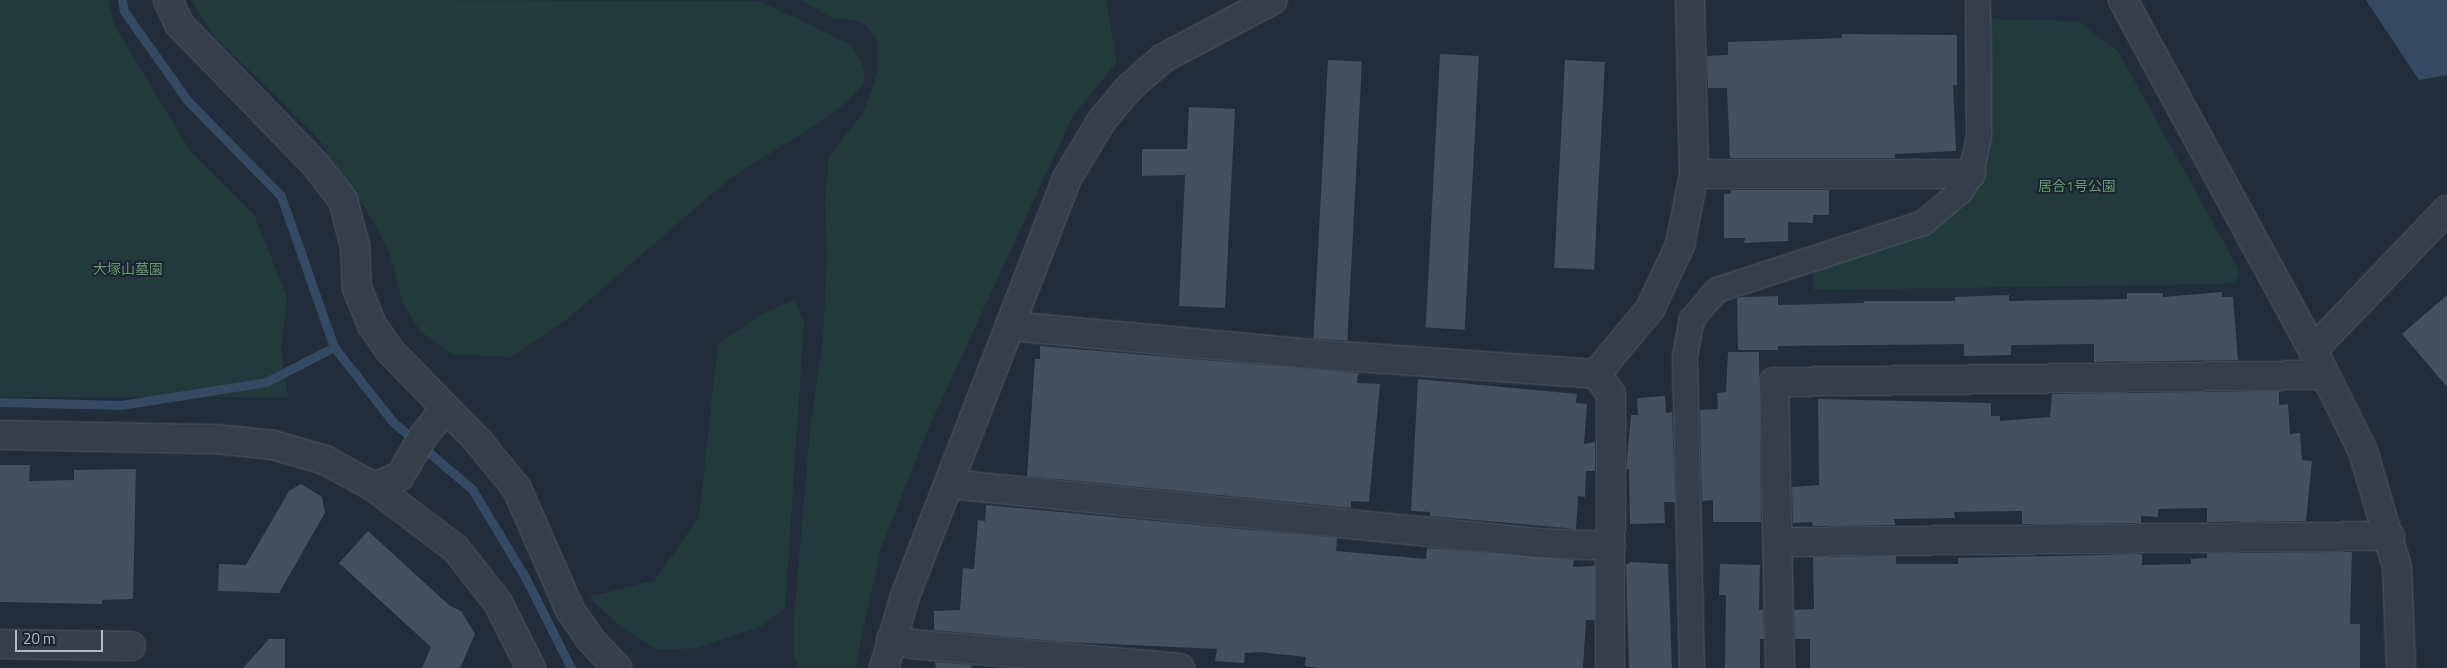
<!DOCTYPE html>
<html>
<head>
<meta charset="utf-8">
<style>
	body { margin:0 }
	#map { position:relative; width:2447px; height:668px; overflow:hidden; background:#212d3b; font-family:"Titillium Web","Noto Sans JP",sans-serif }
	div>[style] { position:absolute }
	.green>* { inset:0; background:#233a3c }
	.water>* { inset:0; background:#354963 }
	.stream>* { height:9px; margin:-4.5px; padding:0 4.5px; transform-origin:4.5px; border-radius:4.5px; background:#354963 }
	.building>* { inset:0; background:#425060; transform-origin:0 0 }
	.roads { filter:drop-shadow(0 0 1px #505a66) drop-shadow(0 0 1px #505a66) }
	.pedestrian>* { height:24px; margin:-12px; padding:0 12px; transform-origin:12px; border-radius:12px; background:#353f4c }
	.minor>* { height:28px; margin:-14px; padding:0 14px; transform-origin:14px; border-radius:14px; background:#353f4c }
	.tertiary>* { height:28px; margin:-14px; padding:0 14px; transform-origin:14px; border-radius:14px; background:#353f4c }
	span { translate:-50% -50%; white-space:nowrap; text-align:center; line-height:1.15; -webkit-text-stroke:4px #1b2430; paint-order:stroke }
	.park-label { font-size:14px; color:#679971 }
	.scale { position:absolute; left:15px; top:630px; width:88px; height:22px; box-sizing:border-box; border:2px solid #b0bac7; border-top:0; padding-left:6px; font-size:15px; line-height:18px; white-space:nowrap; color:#b0bac7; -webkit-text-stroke:4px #1b2430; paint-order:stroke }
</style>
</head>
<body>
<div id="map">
	<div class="green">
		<i style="clip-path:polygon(0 0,108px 0,115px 27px,191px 152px,254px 215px,287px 297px,281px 350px,288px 397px,0 397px)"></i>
		<i style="clip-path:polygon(191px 0,759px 1px,852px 45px,864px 68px,864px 83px,848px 101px,820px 122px,729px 179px,566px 320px,511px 357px,452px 354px,420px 331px,403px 303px,390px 254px,374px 222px,318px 138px,213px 35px)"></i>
		<i style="clip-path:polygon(801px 0,1106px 0,1117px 62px,1072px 117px,925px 436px,880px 552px,855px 668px,798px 668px,794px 655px,794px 619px,810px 430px,823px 339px,827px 255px,825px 200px,829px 156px,864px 112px,877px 74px,877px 39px,861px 21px,832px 18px)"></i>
		<i style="clip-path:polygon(1986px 19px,2078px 21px,2118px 51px,2233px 259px,2239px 272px,2236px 281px,2221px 284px,1814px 290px,1812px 265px,1966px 192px)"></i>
		<i style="clip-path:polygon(795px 300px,804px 323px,785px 609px,760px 627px,694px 648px,659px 650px,622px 628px,589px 597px,655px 580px,699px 517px,718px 344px,765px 312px)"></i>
	</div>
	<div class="water">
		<i style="clip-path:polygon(2366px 0,2447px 0,2447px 75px,2419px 80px)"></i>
	</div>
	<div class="stream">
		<i style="left:122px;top:0;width:11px;rotate:80deg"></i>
		<i style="left:124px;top:11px;width:109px;rotate:54.7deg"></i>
		<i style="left:187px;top:100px;width:134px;rotate:45.6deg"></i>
		<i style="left:281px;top:196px;width:160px;rotate:70.7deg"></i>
		<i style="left:334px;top:347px;width:95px;rotate:51.8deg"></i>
		<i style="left:393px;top:422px;width:104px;rotate:40.3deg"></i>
		<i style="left:472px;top:489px;width:103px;rotate:58.9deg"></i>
		<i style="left:525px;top:577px;width:102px;rotate:63.2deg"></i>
		<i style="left:0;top:402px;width:121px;rotate:1.4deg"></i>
		<i style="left:121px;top:405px;width:147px;rotate:-9deg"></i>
		<i style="left:266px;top:382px;width:76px;rotate:-27.2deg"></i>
	</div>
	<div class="building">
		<i style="clip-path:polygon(1842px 34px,1957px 35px,1957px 85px,1953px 85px,1956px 151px,1895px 154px,1895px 158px,1730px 158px,1727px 88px,1708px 88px,1707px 56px,1728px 55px,1728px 42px,1842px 38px)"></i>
		<i style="left:1440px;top:54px;width:39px;height:274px;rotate:3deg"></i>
		<i style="left:1328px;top:60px;width:34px;height:279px;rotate:3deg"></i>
		<i style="left:1565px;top:60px;width:40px;height:208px;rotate:3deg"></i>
		<i style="clip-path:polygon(1189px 107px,1235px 109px,1225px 308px,1179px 306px,1185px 175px,1142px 176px,1142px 149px,1187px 149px)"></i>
		<i style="clip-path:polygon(1731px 190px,1829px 190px,1829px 215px,1813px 215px,1813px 223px,1788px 222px,1788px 241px,1744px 243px,1745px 238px,1724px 238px,1724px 194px,1731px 194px)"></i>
		<i style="clip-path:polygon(2222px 292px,2222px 297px,2233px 297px,2238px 360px,2094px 362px,2094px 344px,2011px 345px,2011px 355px,1964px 356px,1964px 344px,1778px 346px,1778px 350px,1738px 350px,1737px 298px,1741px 297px,1778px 296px,1778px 305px,1864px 303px,1864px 301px,1955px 301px,1955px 297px,2009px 295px,2009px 301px,2127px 299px,2127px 293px,2163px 293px,2163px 297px)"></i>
		<i style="clip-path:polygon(2447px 295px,2447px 387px,2402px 334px)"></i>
		<i style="clip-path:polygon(1040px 346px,1358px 373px,1357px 383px,1380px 384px,1369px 502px,1351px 501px,1351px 508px,1027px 476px,1035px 359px,1040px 359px)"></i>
		<i style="clip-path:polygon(1728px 352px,1759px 352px,1761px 522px,1713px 522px,1713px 500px,1702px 501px,1700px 410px,1718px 409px,1717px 393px,1726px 392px)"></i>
		<i style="clip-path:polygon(1418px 379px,1577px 394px,1576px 403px,1587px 404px,1584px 444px,1595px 442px,1595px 471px,1586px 471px,1585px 497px,1578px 496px,1576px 529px,1430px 516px,1430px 512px,1411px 511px)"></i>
		<i style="clip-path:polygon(2279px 391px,2279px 405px,2288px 404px,2290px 434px,2300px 433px,2302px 460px,2312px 461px,2306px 521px,2207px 522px,2207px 508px,2158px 509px,2158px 517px,2141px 516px,2141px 523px,2022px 524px,2022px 511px,1954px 512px,1955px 518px,1894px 519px,1895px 525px,1813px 526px,1812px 522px,1793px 523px,1792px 487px,1819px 485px,1818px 399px,1991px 403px,1991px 416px,2000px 416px,2000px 421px,2050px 417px,2052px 394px)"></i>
		<i style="clip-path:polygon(1665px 396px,1666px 413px,1672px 412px,1675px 502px,1664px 502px,1665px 523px,1630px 524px,1629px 469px,1626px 469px,1631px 415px,1638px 415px,1637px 398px)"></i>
		<i style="clip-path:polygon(0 465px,30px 465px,29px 481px,74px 480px,74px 470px,136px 469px,133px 599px,102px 600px,102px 604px,0 602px)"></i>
		<i style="clip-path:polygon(301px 484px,322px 497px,325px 513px,279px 593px,218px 591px,219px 564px,246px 565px,289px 491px)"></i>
		<i style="clip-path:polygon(986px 505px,1337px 538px,1336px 551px,1426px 559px,1427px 548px,1574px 560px,1573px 567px,1595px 566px,1595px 620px,1586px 620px,1583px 668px,1319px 668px,1305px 666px,1306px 657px,1259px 652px,1245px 653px,1244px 663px,1215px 661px,1217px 649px,1065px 642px,934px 630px,934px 611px,960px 610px,963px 568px,974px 569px,978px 520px,985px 521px)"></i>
		<i style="clip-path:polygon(368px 531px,450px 606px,461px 611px,475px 634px,460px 668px,422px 668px,431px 647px,339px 563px)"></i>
		<i style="clip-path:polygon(2352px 552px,2350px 624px,2360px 624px,2360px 668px,1810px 668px,1810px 639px,1795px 639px,1794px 610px,1814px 609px,1813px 557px,1896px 556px,1896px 564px,1958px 564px,1958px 558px,2142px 554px,2142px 565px,2191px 564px,2191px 559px,2207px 558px,2207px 553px)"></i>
		<i style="clip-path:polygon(1631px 562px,1668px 564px,1672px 668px,1629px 668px,1626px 565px)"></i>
		<i style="clip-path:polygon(1720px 564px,1760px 565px,1759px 610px,1763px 610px,1764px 639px,1760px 639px,1760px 668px,1725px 668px,1726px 595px,1719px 595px)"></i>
		<i style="clip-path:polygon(269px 639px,285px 639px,285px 668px,243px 668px)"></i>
		<i style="clip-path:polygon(935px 662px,972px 665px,971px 668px,936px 668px)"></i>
	</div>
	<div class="roads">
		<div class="pedestrian">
			<i style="left:1692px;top:668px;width:311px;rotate:-91.3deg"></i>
			<i style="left:1685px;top:357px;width:39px;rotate:-80deg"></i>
			<i style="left:1692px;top:319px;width:38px;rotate:-49deg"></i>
			<i style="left:1717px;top:290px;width:217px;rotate:-18deg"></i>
			<i style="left:1923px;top:223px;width:51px;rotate:-40.2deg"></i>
			<i style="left:1962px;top:190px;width:18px;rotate:-61deg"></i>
			<i style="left:1971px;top:174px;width:39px;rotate:-78deg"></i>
			<i style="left:1979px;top:136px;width:132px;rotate:-90.4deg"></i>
		</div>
		<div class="minor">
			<i style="left:168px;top:0;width:26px;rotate:65deg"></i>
			<i style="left:179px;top:24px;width:197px;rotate:45.8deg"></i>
			<i style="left:316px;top:165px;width:44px;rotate:52.4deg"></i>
			<i style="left:343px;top:200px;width:48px;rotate:75.4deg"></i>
			<i style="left:355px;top:246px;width:42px;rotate:87.3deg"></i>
			<i style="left:357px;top:288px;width:40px;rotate:68deg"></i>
			<i style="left:372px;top:325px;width:32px;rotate:55deg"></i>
			<i style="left:390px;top:351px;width:127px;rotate:45.6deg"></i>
			<i style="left:479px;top:442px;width:60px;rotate:51deg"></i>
			<i style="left:517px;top:489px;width:132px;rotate:66.3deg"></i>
			<i style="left:570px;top:610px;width:35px;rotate:55deg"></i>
			<i style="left:590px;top:639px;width:40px;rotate:47deg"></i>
			<i style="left:2123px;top:0;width:398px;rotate:61.5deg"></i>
			<i style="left:2313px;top:350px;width:113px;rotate:63.7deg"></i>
			<i style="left:2363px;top:451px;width:121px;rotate:73.7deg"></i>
			<i style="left:2397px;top:567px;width:101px;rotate:87.7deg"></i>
			<i style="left:1694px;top:174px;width:277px"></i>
			<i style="left:1010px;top:326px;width:303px;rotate:5.3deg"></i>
			<i style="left:1312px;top:354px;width:285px;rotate:4deg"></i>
			<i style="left:1596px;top:374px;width:85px;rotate:-50.3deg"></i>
			<i style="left:1650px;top:309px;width:71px;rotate:-64.9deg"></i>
			<i style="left:1680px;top:245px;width:72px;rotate:-78.8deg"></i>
			<i style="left:1694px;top:174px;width:174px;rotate:-91.3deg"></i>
			<i style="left:2313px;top:350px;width:194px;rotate:-46.3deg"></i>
			<i style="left:1596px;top:374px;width:25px;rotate:53deg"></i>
			<i style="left:1611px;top:394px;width:274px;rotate:90.2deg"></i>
			<i style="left:949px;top:484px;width:593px;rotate:5.71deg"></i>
			<i style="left:1539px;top:543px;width:72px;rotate:2.4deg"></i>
			<i style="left:374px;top:487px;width:28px;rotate:-23deg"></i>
			<i style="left:400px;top:476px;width:44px;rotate:-59.9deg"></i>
			<i style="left:422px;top:438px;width:37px;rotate:-52deg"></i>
			<i style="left:1779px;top:542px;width:611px;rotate:-0.56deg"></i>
			<i style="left:891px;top:639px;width:22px;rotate:13deg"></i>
			<i style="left:912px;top:644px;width:269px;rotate:5.1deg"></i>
			<i style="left:0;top:644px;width:131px;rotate:0.9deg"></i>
			<i style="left:884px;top:668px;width:75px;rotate:-73.7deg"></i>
			<i style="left:905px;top:596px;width:446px;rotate:-68.8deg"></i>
			<i style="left:1066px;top:180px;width:70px;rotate:-59deg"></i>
			<i style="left:1102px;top:120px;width:42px;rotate:-49.8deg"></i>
			<i style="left:1129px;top:88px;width:45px;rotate:-41.4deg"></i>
			<i style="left:1163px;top:58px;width:124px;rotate:-27.8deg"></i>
			<i style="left:1780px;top:668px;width:286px;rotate:-91.2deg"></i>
			<i style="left:1774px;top:382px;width:550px;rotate:-0.73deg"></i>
		</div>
		<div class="tertiary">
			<i style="left:0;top:435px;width:216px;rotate:1.1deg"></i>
			<i style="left:216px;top:439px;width:57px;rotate:6deg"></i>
			<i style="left:273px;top:445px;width:54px;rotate:16.1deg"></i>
			<i style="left:325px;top:460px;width:56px;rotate:28.9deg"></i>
			<i style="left:374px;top:487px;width:103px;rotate:37.1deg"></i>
			<i style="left:456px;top:549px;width:68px;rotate:52.1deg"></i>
			<i style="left:498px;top:603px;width:73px;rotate:63.1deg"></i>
		</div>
	</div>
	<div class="park-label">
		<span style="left:2077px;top:186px">居合1号公園</span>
		<span style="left:128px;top:269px">大塚山墓園</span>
	</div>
	<div class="scale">20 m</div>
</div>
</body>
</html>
